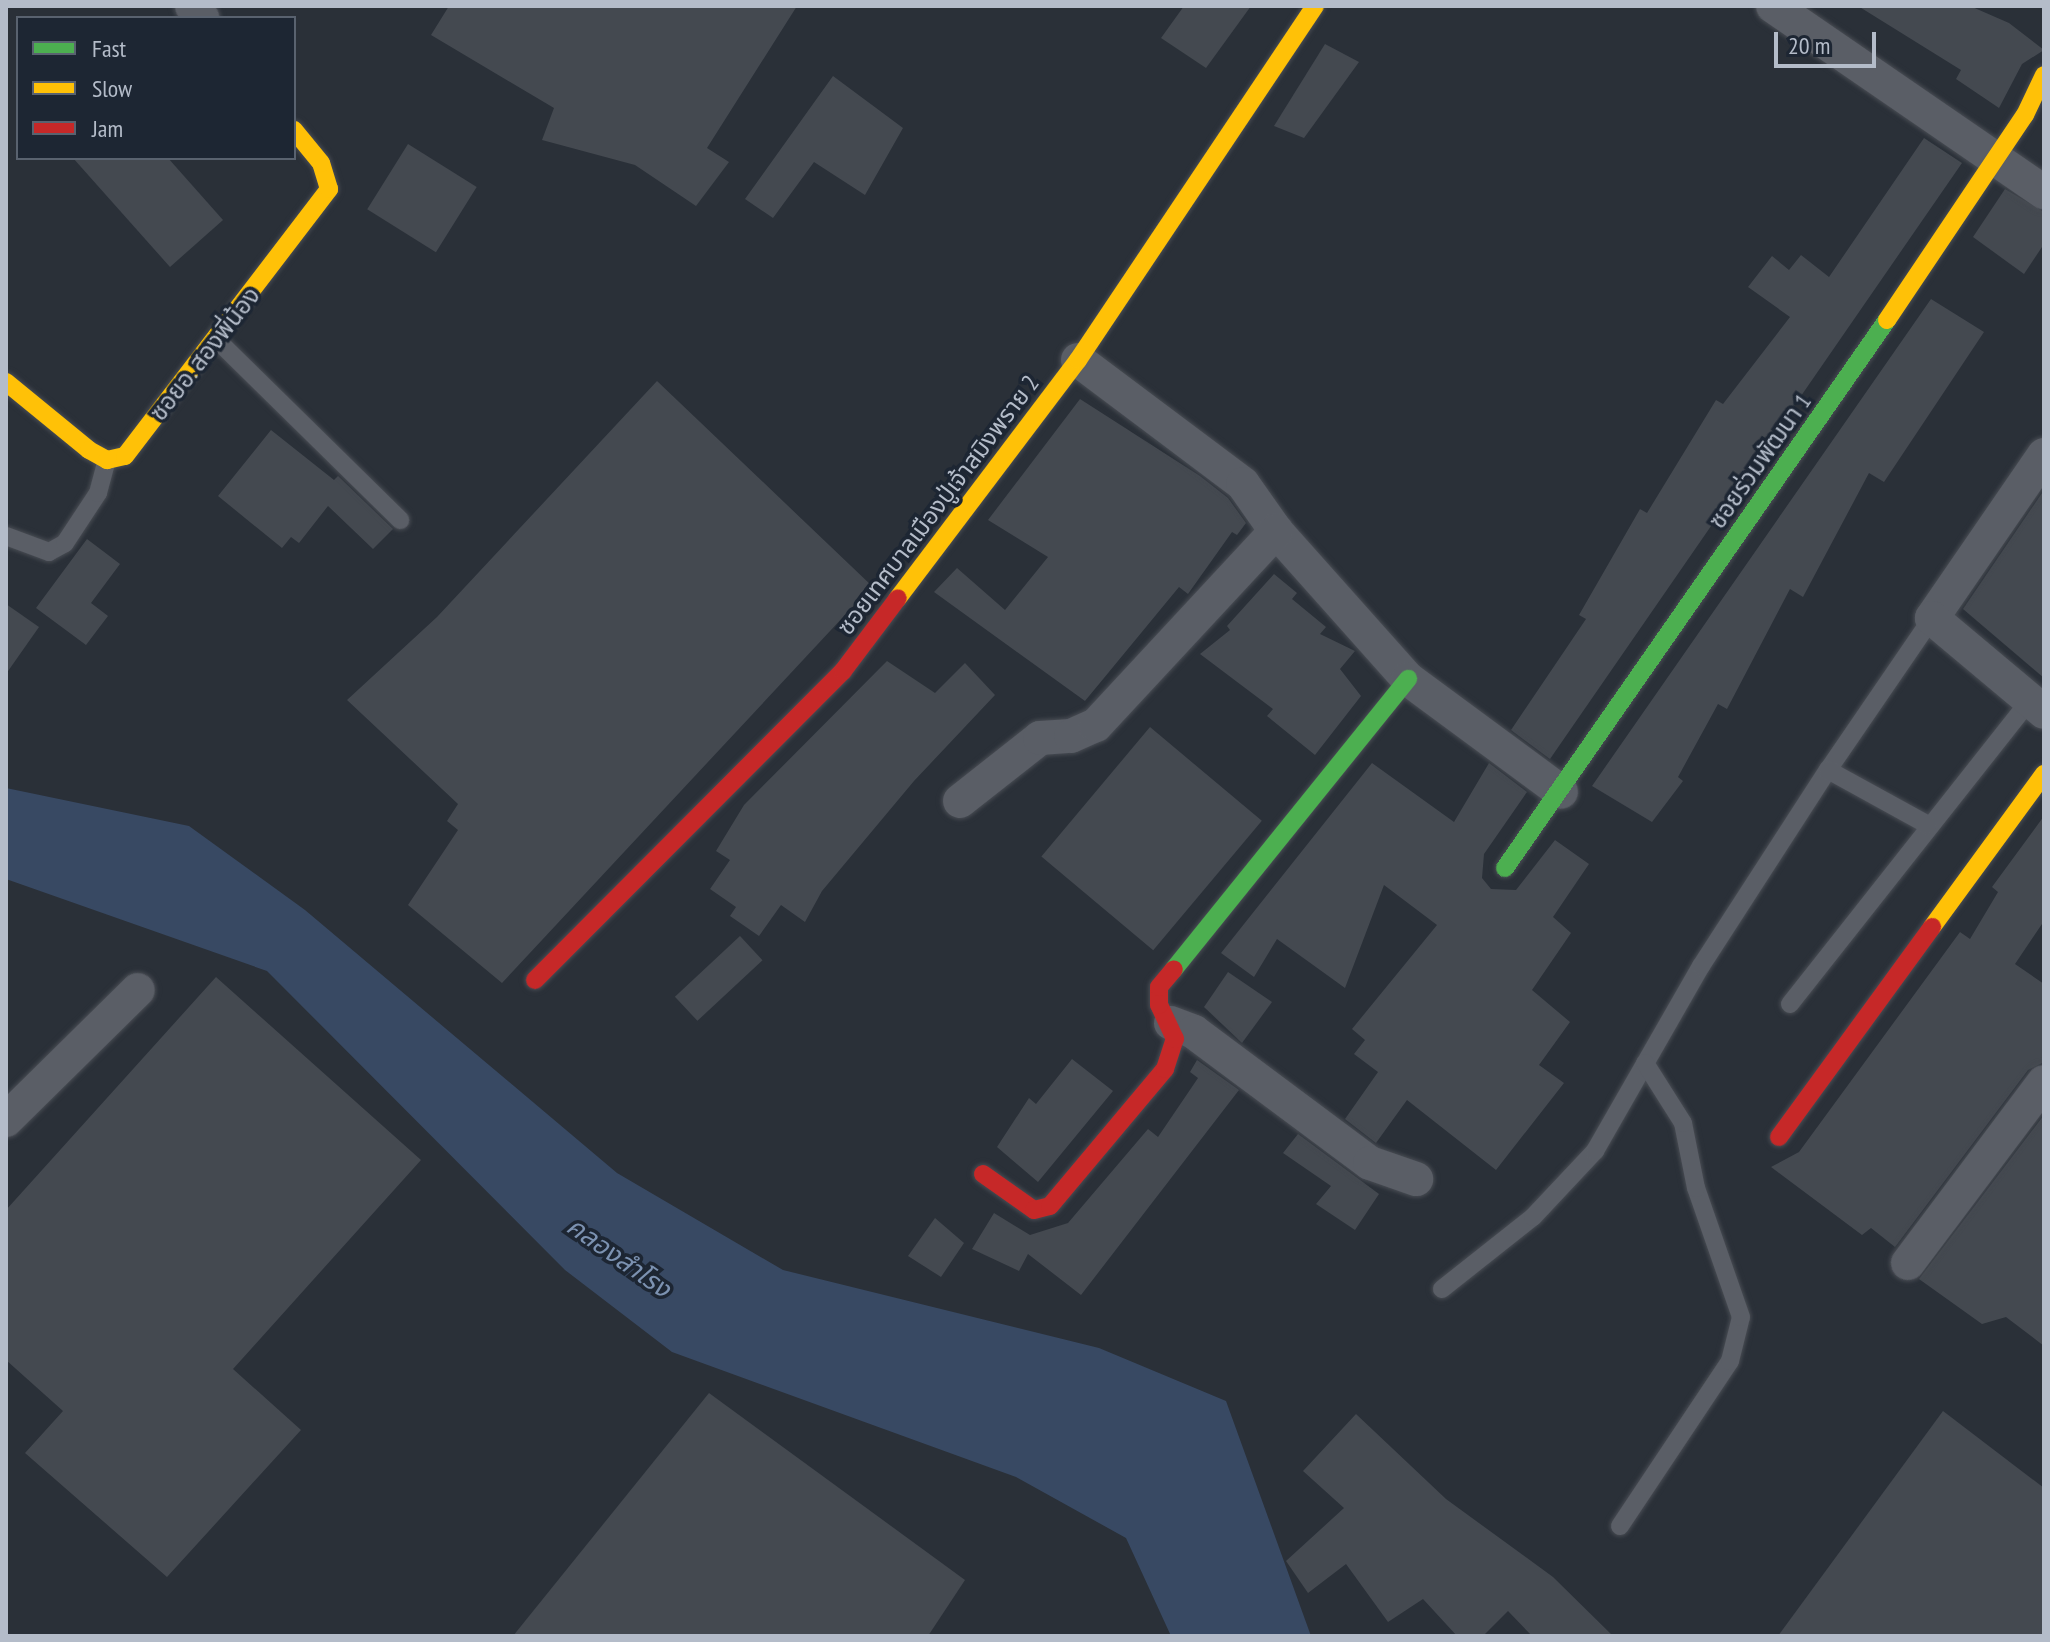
<!DOCTYPE html>
<html>
<head>
<meta charset="utf-8">
<style>
	body { margin:0 }
	#map { position:relative; width:2050px; height:1642px; overflow:hidden; background:#2a3038; font-family:"PT Sans Narrow","Noto Sans Thai",sans-serif }
	div>[style] { position:absolute }
	.water>* { inset:0; background:#384963 }
	.building>* { inset:0; background:#444950; transform-origin:0 0 }
	.roads { filter:drop-shadow(0 0 2px #484c53) drop-shadow(0 0 2px #484c53) }
	.lane>* { height:18px; margin:-9px; padding:0 9px; transform-origin:9px; border-radius:9px; background:#5a5e66 }
	.street>* { height:34px; margin:-17px; padding:0 17px; transform-origin:17px; border-radius:17px; background:#5a5e66 }
	.fast>* { height:18px; margin:-9px; padding:0 9px; transform-origin:9px; border-radius:9px; background:#4caf50 }
	.slow>* { height:18px; margin:-9px; padding:0 9px; transform-origin:9px; border-radius:9px; background:#ffc107 }
	.jam>* { height:18px; margin:-9px; padding:0 9px; transform-origin:9px; border-radius:9px; background:#c62828 }
	span { translate:-50% -50%; white-space:nowrap; text-align:center; line-height:1.15; -webkit-text-stroke:7px #1d2633; paint-order:stroke }
	.street-label { font-size:24px; color:#b4bcc9 }
	.water-label { font-size:26px; color:#7c92b1; font-style:italic }
	.frame { position:absolute; inset:0; border:8px solid #b4bcc9; pointer-events:none }
	.legend { position:absolute; left:16px; top:16px; width:280px; height:144px; box-sizing:border-box; background:#1d2633; border:2px solid #59626f; margin:0; padding:10px 14px; list-style:none; font-size:24px; color:#b4bcc9 }
	.legend li { display:flex; align-items:center; gap:16px; height:40px }
	.legend b { width:40px; border:2px solid #59626f }
	.scale { position:absolute; left:1774px; top:32px; width:102px; height:36px; box-sizing:border-box; border:4px solid #b4bcc9; border-top:0; padding-left:10px; font-size:24px; line-height:28px; white-space:nowrap; color:#b4bcc9; -webkit-text-stroke:6px #1d2633; paint-order:stroke }
</style>
</head>
<body>
<div id="map">
	<div class="water">
		<i style="clip-path:polygon(6px 788px,189px 826px,305px 910px,617px 1173px,783px 1270px,1099px 1348px,1226px 1401px,1311px 1636px,1171px 1636px,1126px 1538px,1016px 1477px,672px 1352px,565px 1270px,267px 971px,6px 879px)"></i>
	</div>
	<div class="building">
		<i style="clip-path:polygon(449px 6px,797px 6px,707px 148px,729px 162px,696px 206px,635px 165px,542px 140px,554px 108px,431px 35px)"></i>
		<i style="clip-path:polygon(1184px 6px,1251px 6px,1206px 68px,1161px 38px)"></i>
		<i style="clip-path:polygon(1858px 6px,1970px 6px,2009px 23px,2044px 50px,2022px 64px,1999px 108px,1956px 79px,1961px 70px)"></i>
		<i style="clip-path:polygon(1325px 44px,1359px 62px,1304px 138px,1274px 126px)"></i>
		<i style="clip-path:polygon(833px 76px,903px 128px,865px 195px,814px 162px,773px 218px,745px 199px)"></i>
		<i style="clip-path:polygon(1924px 138px,1962px 163px,1550px 759px,1511px 730px,1586px 619px,1579px 615px,1640px 509px,1647px 513px,1716px 400px,1723px 404px,1790px 317px,1748px 287px,1772px 256px,1789px 270px,1801px 255px,1829px 277px)"></i>
		<i style="left:408px;top:144px;width:81px;height:77px;rotate:32deg"></i>
		<i style="clip-path:polygon(73px 158px,168px 158px,223px 220px,170px 267px)"></i>
		<i style="clip-path:polygon(2005px 189px,2044px 212px,2044px 244px,2024px 274px,1973px 237px)"></i>
		<i style="clip-path:polygon(1931px 299px,1984px 332px,1884px 482px,1869px 473px,1803px 597px,1790px 589px,1727px 709px,1718px 704px,1678px 777px,1683px 781px,1652px 822px,1592px 786px)"></i>
		<i style="clip-path:polygon(657px 381px,872px 586px,502px 983px,408px 905px,458px 830px,447px 821px,458px 804px,347px 700px,437px 617px)"></i>
		<i style="clip-path:polygon(1080px 399px,1200px 476px,1228px 498px,1246px 523px,1237px 535px,1232px 532px,1188px 594px,1179px 587px,1085px 701px,934px 592px,957px 568px,1005px 610px,1048px 557px,988px 520px)"></i>
		<i style="clip-path:polygon(271px 430px,334px 480px,338px 476px,393px 529px,373px 549px,328px 506px,299px 543px,291px 537px,282px 548px,218px 496px)"></i>
		<i style="clip-path:polygon(2044px 490px,2044px 678px,1963px 609px)"></i>
		<i style="clip-path:polygon(87px 539px,120px 564px,91px 603px,108px 616px,86px 645px,36px 608px)"></i>
		<i style="clip-path:polygon(1274px 574px,1297px 593px,1292px 599px,1326px 627px,1320px 634px,1355px 651px,1340px 669px,1361px 696px,1315px 755px,1267px 716px,1273px 709px,1200px 654px,1230px 630px,1227px 626px)"></i>
		<i style="clip-path:polygon(6px 604px,39px 627px,6px 674px)"></i>
		<i style="clip-path:polygon(887px 661px,935px 693px,965px 663px,995px 695px,914px 781px,822px 891px,805px 922px,781px 905px,759px 936px,730px 916px,736px 907px,710px 889px,730px 860px,716px 851px,744px 805px)"></i>
		<i style="left:1150px;top:727px;width:146px;height:169px;rotate:40deg"></i>
		<i style="clip-path:polygon(1372px 763px,1454px 822px,1489px 763px,1527px 792px,1484px 854px,1482px 878px,1491px 889px,1516px 890px,1555px 840px,1589px 864px,1553px 917px,1571px 933px,1532px 990px,1570px 1022px,1539px 1065px,1564px 1083px,1496px 1170px,1407px 1100px,1376px 1143px,1345px 1119px,1378px 1072px,1354px 1054px,1365px 1040px,1352px 1029px,1437px 925px,1384px 885px,1345px 988px,1277px 939px,1254px 977px,1221px 953px)"></i>
		<i style="clip-path:polygon(2044px 816px,2044px 921px,2015px 964px,2044px 984px,2044px 1062px,2028px 1070px,1895px 1247px,1871px 1228px,1862px 1235px,1771px 1167px,1799px 1152px,1960px 932px,1970px 939px,1998px 892px,1992px 887px)"></i>
		<i style="left:740px;top:936px;width:33px;height:89px;rotate:47deg"></i>
		<i style="clip-path:polygon(1228px 972px,1272px 1002px,1242px 1043px,1204px 1007px)"></i>
		<i style="clip-path:polygon(216px 977px,421px 1160px,233px 1369px,301px 1430px,167px 1577px,25px 1453px,63px 1411px,6px 1360px,6px 1210px)"></i>
		<i style="clip-path:polygon(1072px 1059px,1113px 1091px,1038px 1182px,997px 1147px,1029px 1098px,1036px 1104px)"></i>
		<i style="clip-path:polygon(1197px 1060px,1239px 1090px,1081px 1295px,1028px 1254px,1019px 1271px,972px 1249px,994px 1213px,1030px 1235px,1068px 1223px,1148px 1129px,1158px 1137px,1198px 1078px,1190px 1072px)"></i>
		<i style="clip-path:polygon(2044px 1115px,2044px 1346px,2006px 1317px,1982px 1324px,1919px 1279px)"></i>
		<i style="clip-path:polygon(1298px 1134px,1379px 1194px,1355px 1230px,1316px 1204px,1331px 1186px,1283px 1153px)"></i>
		<i style="clip-path:polygon(935px 1218px,964px 1243px,941px 1277px,908px 1256px)"></i>
		<i style="clip-path:polygon(709px 1393px,965px 1580px,928px 1636px,513px 1636px)"></i>
		<i style="clip-path:polygon(1943px 1411px,2044px 1488px,2044px 1636px,1778px 1636px)"></i>
		<i style="clip-path:polygon(1356px 1414px,1446px 1499px,1553px 1577px,1613px 1636px,1532px 1636px,1508px 1611px,1483px 1636px,1457px 1636px,1423px 1599px,1388px 1622px,1346px 1564px,1308px 1593px,1286px 1561px,1344px 1508px,1303px 1471px)"></i>
	</div>
	<div class="roads">
		<div class="lane">
			<i style="left:217px;top:340px;width:257px;rotate:44.5deg"></i>
			<i style="left:6px;top:536px;width:46px;rotate:20.4deg"></i>
			<i style="left:49px;top:552px;width:18px;rotate:-29deg"></i>
			<i style="left:65px;top:543px;width:60px;rotate:-56.6deg"></i>
			<i style="left:98px;top:493px;width:34px;rotate:-75deg"></i>
			<i style="left:1828px;top:770px;width:184px;rotate:-55.6deg"></i>
			<i style="left:1790px;top:1004px;width:387px;rotate:-51.7deg"></i>
			<i style="left:1442px;top:1289px;width:116px;rotate:-38.4deg"></i>
			<i style="left:1533px;top:1217px;width:91px;rotate:-46.8deg"></i>
			<i style="left:1595px;top:1151px;width:213px;rotate:-60.2deg"></i>
			<i style="left:1701px;top:966px;width:234px;rotate:-57.1deg"></i>
			<i style="left:1828px;top:770px;width:114px;rotate:28.8deg"></i>
			<i style="left:1620px;top:1526px;width:198px;rotate:-56.3deg"></i>
			<i style="left:1730px;top:1361px;width:45px;rotate:-76deg"></i>
			<i style="left:1741px;top:1317px;width:137px;rotate:-109.2deg"></i>
			<i style="left:1696px;top:1188px;width:66px;rotate:-101.3deg"></i>
			<i style="left:1683px;top:1123px;width:71px;rotate:-122.3deg"></i>
		</div>
		<div class="street">
			<i style="left:192px;top:6px;width:16px;rotate:50deg"></i>
			<i style="left:1773px;top:6px;width:329px;rotate:34.5deg"></i>
			<i style="left:1078px;top:360px;width:206px;rotate:36.9deg"></i>
			<i style="left:1243px;top:484px;width:57px;rotate:54.9deg"></i>
			<i style="left:1276px;top:531px;width:198px;rotate:48.3deg"></i>
			<i style="left:1408px;top:679px;width:190px;rotate:36.4deg"></i>
			<i style="left:2044px;top:455px;width:198px;rotate:124.5deg"></i>
			<i style="left:1932px;top:618px;width:146px;rotate:40deg"></i>
			<i style="left:960px;top:801px;width:102px;rotate:-38.2deg"></i>
			<i style="left:1040px;top:738px;width:31px;rotate:-4deg"></i>
			<i style="left:1071px;top:736px;width:27px;rotate:-24deg"></i>
			<i style="left:1096px;top:725px;width:265px;rotate:-47.1deg"></i>
			<i style="left:1171px;top:1023px;width:25px;rotate:21deg"></i>
			<i style="left:1194px;top:1032px;width:219px;rotate:36.7deg"></i>
			<i style="left:1370px;top:1163px;width:49px;rotate:19.2deg"></i>
			<i style="left:6px;top:1120px;width:185px;rotate:-44.6deg"></i>
			<i style="left:1908px;top:1263px;width:226px;rotate:-53.1deg"></i>
		</div>
		<div class="fast">
			<i style="left:1505px;top:868px;width:668px;rotate:-55.12deg"></i>
			<i style="left:1174px;top:969px;width:373px;rotate:-51.1deg"></i>
		</div>
		<div class="slow">
			<i style="left:1887px;top:320px;width:247px;rotate:-56.1deg"></i>
			<i style="left:2025px;top:115px;width:44px;rotate:-64.6deg"></i>
			<i style="left:6px;top:382px;width:107px;rotate:39.3deg"></i>
			<i style="left:89px;top:450px;width:21px;rotate:29deg"></i>
			<i style="left:107px;top:460px;width:18px;rotate:-13deg"></i>
			<i style="left:125px;top:456px;width:336px;rotate:-52.6deg"></i>
			<i style="left:329px;top:189px;width:27px;rotate:-107deg"></i>
			<i style="left:321px;top:163px;width:43px;rotate:-129.3deg"></i>
			<i style="left:898px;top:598px;width:298px;rotate:-52.9deg"></i>
			<i style="left:1078px;top:360px;width:426px;rotate:-56.2deg"></i>
			<i style="left:1932px;top:927px;width:190px;rotate:-53.8deg"></i>
		</div>
		<div class="jam">
			<i style="left:535px;top:980px;width:436px;rotate:-45.1deg"></i>
			<i style="left:843px;top:671px;width:91px;rotate:-53deg"></i>
			<i style="left:1779px;top:1137px;width:260px;rotate:-53.9deg"></i>
			<i style="left:983px;top:1174px;width:62px;rotate:35.2deg"></i>
			<i style="left:1034px;top:1210px;width:16px;rotate:-14deg"></i>
			<i style="left:1050px;top:1206px;width:179px;rotate:-50deg"></i>
			<i style="left:1165px;top:1069px;width:32px;rotate:-72deg"></i>
			<i style="left:1175px;top:1039px;width:38px;rotate:-115deg"></i>
			<i style="left:1159px;top:1005px;width:18px;rotate:-90deg"></i>
			<i style="left:1159px;top:987px;width:23px;rotate:-50deg"></i>
		</div>
	</div>
	<div class="street-label">
		<span style="left:205px;top:354px;rotate:-52deg">ซอยอ. สองพี่น้อง</span>
		<span style="left:1760px;top:461px;rotate:-55deg">ซอยร่วมพัฒนา 1</span>
		<span style="left:938px;top:505px;rotate:-53deg">ซอยเทศบาลเมืองปู่เจ้าสมิงพราย 2</span>
	</div>
	<div class="water-label">
		<span style="left:619px;top:1257px;rotate:35deg">คลองสำโรง</span>
	</div>
	<div class="frame"></div>
	<ul class="legend">
	<li><b style="height:10px;background:#4caf50"></b>Fast</li>
	<li><b style="height:10px;background:#ffc107"></b>Slow</li>
	<li><b style="height:10px;background:#c62828"></b>Jam</li>
	</ul>
	<div class="scale">20 m</div>
</div>
</body>
</html>
